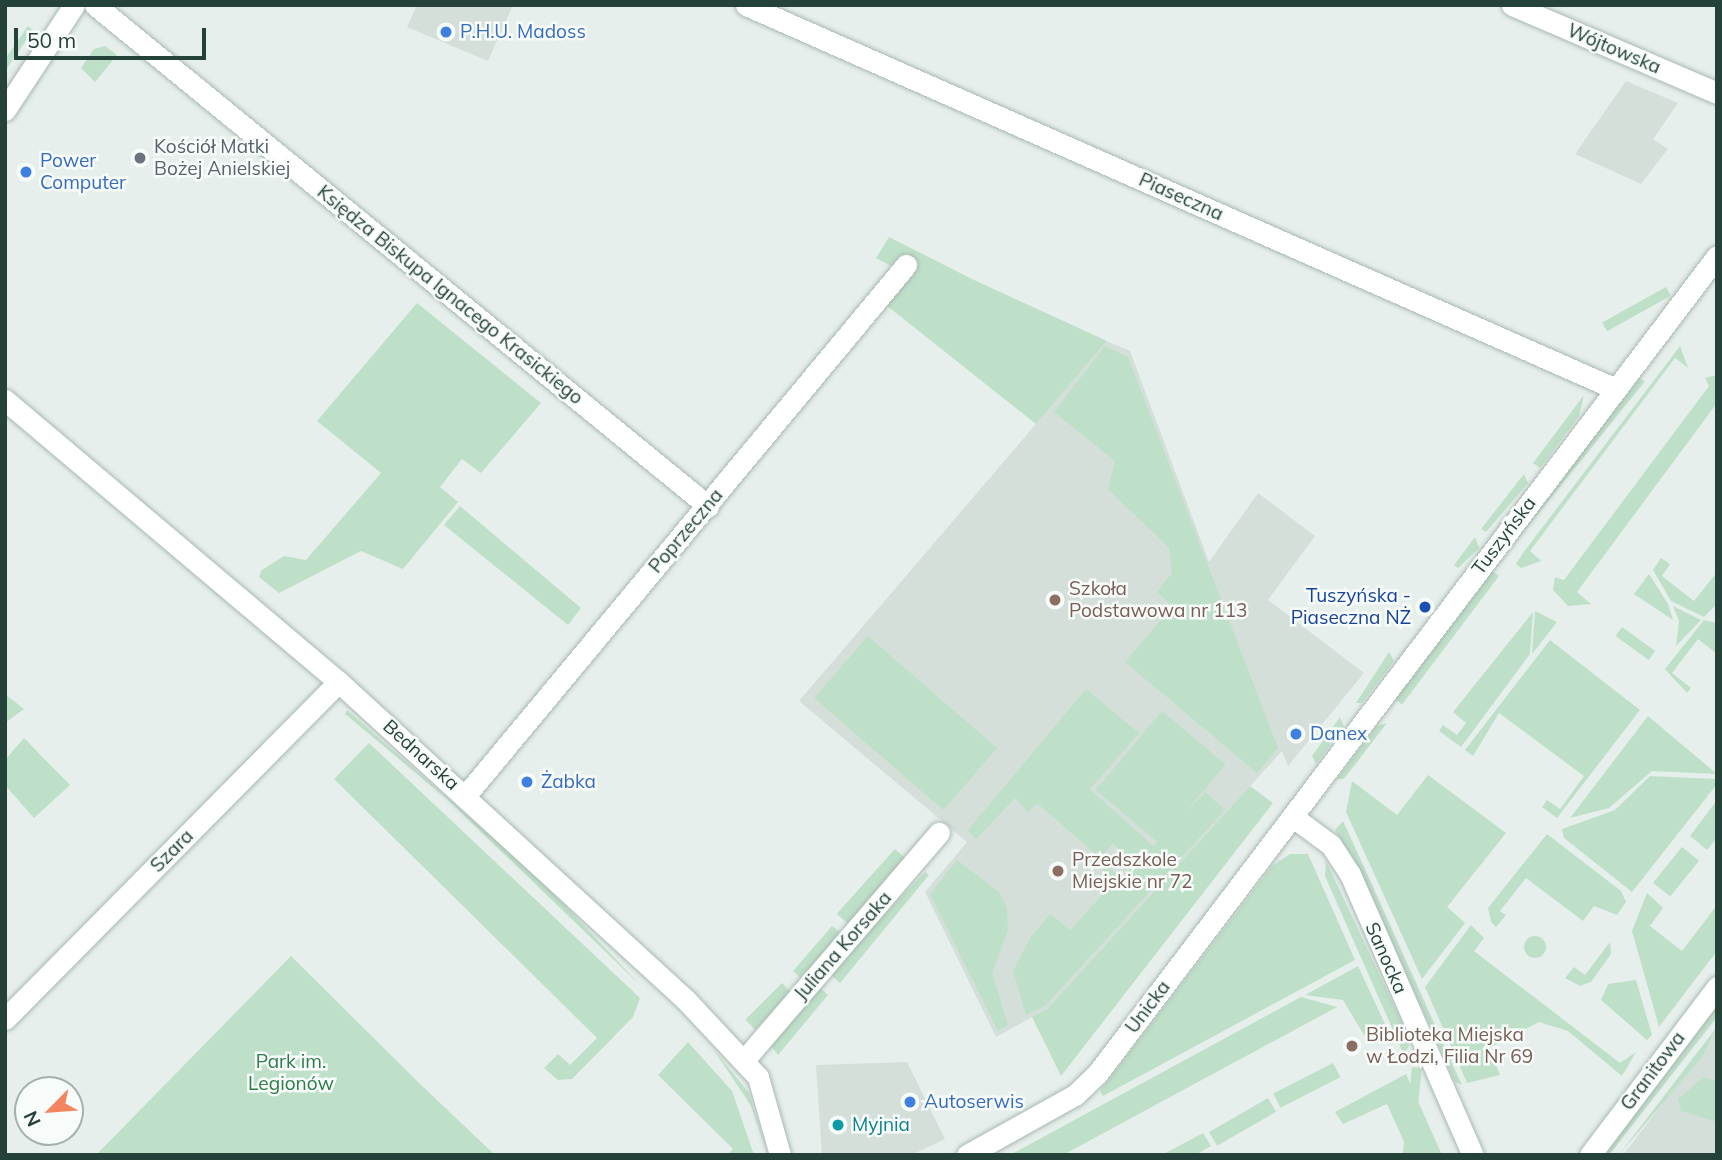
<!DOCTYPE html>
<html>
<head>
<meta charset="utf-8">
<style>
	body { margin:0 }
	#map { position:relative; width:1722px; height:1160px; overflow:hidden; background:#e6efeb; font-family:Mulish,sans-serif }
	div>[style] { position:absolute }
	.built>* { inset:0; background:#d4dfda }
	.green>* { inset:0; background:#bfe0c8; transform-origin:0 0 }
	.round { border-radius:50% }
	.roads { filter:drop-shadow(0 0 2px #a8b8b2) drop-shadow(0 0 2px #a8b8b2) }
	.minor>* { height:21px; margin:-10.5px; padding:0 10.5px; transform-origin:10.5px; border-radius:10.5px; background:#fff }
	.tertiary>* { height:21px; margin:-10.5px; padding:0 10.5px; transform-origin:10.5px; border-radius:10.5px; background:#fff }
	.dots>* { width:19px; height:19px; translate:-50% -50%; box-sizing:border-box; border:4px solid #f7fbf9; border-radius:50% }
	span { translate:-50% -50%; white-space:nowrap; text-align:center; line-height:1.15; -webkit-text-stroke:5px #f7fbf9; paint-order:stroke }
	.shop-label { font-size:19px; color:#366cbe }
	.left { translate:0 -50%; text-align:left }
	.street-label { font-size:19px; color:#24423a }
	.worship-label { font-size:19px; color:#5b616d }
	.education-label { font-size:19px; color:#785e54 }
	.transit-label { font-size:19px; color:#164399 }
	.right { translate:-100% -50%; text-align:right }
	.park-label { font-size:19px; color:#2d7a4b }
	.culture-label { font-size:19px; color:#0d838f }
	.frame { position:absolute; inset:0; border:7px solid #24423a; pointer-events:none }
	.north { position:absolute; left:14px; top:1076px; width:70px; height:70px; box-sizing:border-box; background:#f7fbf9; border:2px solid #a3b1ad; border-radius:50%; rotate:245deg; font-size:19px; font-weight:700; line-height:28px; text-align:center; color:#24423a }
	.north::after { content:''; display:block; margin:auto; width:24px; height:32px; background:#f4845f; clip-path:polygon(50% 0,100% 100%,50% 72%,0 100%) }
	.scale { position:absolute; left:14px; top:28px; width:192px; height:32px; box-sizing:border-box; border:4px solid #24423a; border-top:0; padding-left:9px; font-size:21px; line-height:24px; white-space:nowrap; color:#24423a; -webkit-text-stroke:5px #f7fbf9; paint-order:stroke }
</style>
</head>
<body>
<div id="map">
	<div class="built">
		<i style="clip-path:polygon(417px 5px,513px 5px,488px 61px,407px 27px)"></i>
		<i style="clip-path:polygon(1626px 81px,1678px 103px,1653px 139px,1668px 149px,1641px 184px,1575px 154px)"></i>
		<i style="clip-path:polygon(1107px 341px,1130px 351px,1209px 562px,1258px 493px,1315px 536px,1268px 600px,1364px 673px,1288px 766px,1282px 751px,1047px 1009px,996px 1037px,925px 892px,967px 842px,799px 701px)"></i>
		<i style="clip-path:polygon(1717px 1027px,1717px 1155px,1623px 1155px,1699px 1056px)"></i>
		<i style="clip-path:polygon(907px 1062px,945px 1139px,911px 1155px,822px 1155px,816px 1065px)"></i>
	</div>
	<div class="green">
		<i style="clip-path:polygon(28px 26px,33px 30px,5px 71px,5px 59px)"></i>
		<i style="clip-path:polygon(105px 46px,117px 55px,95px 82px,81px 68px,94px 49px)"></i>
		<i style="clip-path:polygon(889px 237px,972px 279px,1107px 341px,1036px 424px,886px 305px,918px 266px,910px 259px,899px 257px,891px 266px,876px 258px)"></i>
		<i style="left:1666px;top:287px;width:10px;height:73px;rotate:61deg"></i>
		<i style="clip-path:polygon(417px 303px,541px 403px,481px 473px,462px 459px,440px 487px,458px 502px,403px 569px,361px 551px,279px 593px,259px 577px,262px 570px,284px 556px,306px 560px,381px 473px,317px 421px)"></i>
		<i style="clip-path:polygon(1105px 346px,1128px 357px,1278px 748px,1257px 773px,1125px 662px,1173px 606px,1157px 592px,1172px 573px,1169px 548px,1108px 489px,1115px 461px,1054px 412px)"></i>
		<i style="clip-path:polygon(1680px 346px,1688px 368px,1675px 358px,1530px 551px,1541px 561px,1521px 568px,1516px 564px,1523px 553px)"></i>
		<i style="clip-path:polygon(1717px 375px,1717px 403px,1577px 592px,1591px 604px,1568px 606px,1553px 590px,1555px 577px,1564px 580px,1709px 386px,1705px 378px)"></i>
		<i style="left:1640px;top:378px;width:6px;height:209px;rotate:39deg"></i>
		<i style="clip-path:polygon(1584px 395px,1579px 416px,1540px 468px,1533px 463px)"></i>
		<i style="clip-path:polygon(1524px 474px,1528px 483px,1486px 532px,1481px 529px)"></i>
		<i style="clip-path:polygon(460px 506px,581px 608px,568px 625px,444px 525px)"></i>
		<i style="clip-path:polygon(1475px 537px,1479px 548px,1458px 568px,1454px 565px)"></i>
		<i style="clip-path:polygon(1661px 558px,1670px 564px,1662px 576px,1694px 601px,1717px 572px,1717px 604px,1704px 617px,1671px 601px,1653px 570px)"></i>
		<i style="clip-path:polygon(1649px 574px,1668px 604px,1673px 620px,1634px 594px)"></i>
		<i style="left:1499px;top:576px;width:161px;height:13px;rotate:127deg"></i>
		<i style="clip-path:polygon(1673px 606px,1701px 620px,1676px 646px,1679px 621px)"></i>
		<i style="clip-path:polygon(1535px 611px,1557px 622px,1532px 654px)"></i>
		<i style="clip-path:polygon(1533px 612px,1530px 654px,1461px 747px,1439px 731px,1443px 725px,1457px 735px,1466px 723px,1453px 712px)"></i>
		<i style="clip-path:polygon(1704px 620px,1717px 623px,1717px 654px,1698px 639px,1672px 673px,1691px 688px,1687px 693px,1665px 669px)"></i>
		<i style="left:1622px;top:627px;width:41px;height:11px;rotate:36deg"></i>
		<i style="left:868px;top:636px;width:171px;height:82px;rotate:41deg"></i>
		<i style="clip-path:polygon(1550px 640px,1640px 710px,1557px 818px,1542px 807px,1547px 800px,1560px 809px,1584px 776px,1499px 713px,1473px 756px,1465px 750px)"></i>
		<i style="clip-path:polygon(1389px 652px,1394px 661px,1362px 703px,1356px 703px)"></i>
		<i style="clip-path:polygon(1086px 689px,1139px 733px,1090px 789px,1153px 846px,1205px 792px,1225px 810px,1045px 1006px,1026px 1015px,1013px 971px,1030px 938px,1050px 914px,1070px 930px,1114px 882px,1103px 871px,1107px 866px,1121px 879px,1135px 864px,1113px 843px,1100px 858px,1037px 803px,1028px 812px,1015px 798px,976px 839px,968px 830px)"></i>
		<i style="clip-path:polygon(5px 694px,24px 709px,5px 723px)"></i>
		<i style="clip-path:polygon(347px 710px,542px 881px,641px 986px,446px 798px,345px 714px)"></i>
		<i style="left:1162px;top:711px;width:83px;height:103px;rotate:40deg"></i>
		<i style="clip-path:polygon(1648px 716px,1717px 774px,1652px 771px,1609px 808px,1570px 818px)"></i>
		<i style="clip-path:polygon(1340px 717px,1344px 727px,1316px 764px,1312px 756px)"></i>
		<i style="clip-path:polygon(1387px 723px,1344px 779px,1337px 779px,1377px 726px)"></i>
		<i style="clip-path:polygon(24px 738px,70px 785px,34px 818px,5px 785px,5px 760px)"></i>
		<i style="clip-path:polygon(369px 743px,640px 998px,633px 1017px,572px 1079px,558px 1080px,544px 1068px,558px 1054px,570px 1065px,597px 1038px,334px 779px)"></i>
		<i style="clip-path:polygon(1428px 775px,1506px 833px,1447px 907px,1465px 923px,1422px 979px,1346px 812px,1352px 781px,1397px 815px)"></i>
		<i style="clip-path:polygon(1650px 776px,1717px 779px,1717px 784px,1632px 892px,1564px 838px,1562px 829px,1615px 810px)"></i>
		<i style="clip-path:polygon(1250px 786px,1273px 803px,1061px 1076px,1032px 1017px,1047px 1009px)"></i>
		<i style="clip-path:polygon(1717px 800px,1717px 838px,1707px 850px,1690px 836px)"></i>
		<i style="clip-path:polygon(1343px 821px,1369px 878px,1462px 1085px,1455px 1082px,1358px 866px,1335px 830px)"></i>
		<i style="clip-path:polygon(1547px 834px,1621px 891px,1626px 902px,1617px 915px,1594px 906px,1583px 921px,1526px 878px,1500px 911px,1506px 915px,1496px 927px,1491px 922px,1488px 908px)"></i>
		<i style="left:1682px;top:847px;width:22px;height:46px;rotate:39deg"></i>
		<i style="left:895px;top:849px;width:15px;height:87px;rotate:42deg"></i>
		<i style="clip-path:polygon(1290px 854px,1308px 854px,1355px 960px,1103px 1096px,1100px 1091px,1272px 866px)"></i>
		<i style="clip-path:polygon(957px 860px,999px 892px,1007px 907px,1008px 930px,992px 973px,1008px 1025px,998px 1031px,930px 894px)"></i>
		<i style="clip-path:polygon(1326px 861px,1411px 1042px,1404px 1055px,1325px 876px)"></i>
		<i style="clip-path:polygon(925px 872px,929px 875px,840px 983px,829px 973px)"></i>
		<i style="clip-path:polygon(1647px 893px,1663px 908px,1650px 926px,1682px 951px,1717px 905px,1717px 951px,1659px 1027px,1632px 931px)"></i>
		<i style="clip-path:polygon(1471px 925px,1484px 938px,1474px 951px,1620px 1063px,1636px 1052px,1622px 1076px,1568px 1031px,1539px 1022px,1489px 1048px,1500px 1075px,1467px 1083px,1425px 987px)"></i>
		<i style="clip-path:polygon(832px 926px,842px 934px,804px 981px,793px 971px)"></i>
		<i class="round" style="left:1524px;top:936px;width:22px;height:22px"></i>
		<i style="clip-path:polygon(1610px 942px,1611px 954px,1591px 982px,1580px 986px,1565px 978px,1574px 967px,1585px 975px)"></i>
		<i style="clip-path:polygon(291px 956px,419px 1083px,495px 1155px,96px 1155px)"></i>
		<i style="clip-path:polygon(1358px 966px,1385px 1024px,1364px 1035px,1343px 1000px,1305px 995px)"></i>
		<i style="clip-path:polygon(1636px 980px,1652px 1035px,1647px 1040px,1601px 1000px,1608px 984px)"></i>
		<i style="left:782px;top:983px;width:14px;height:52px;rotate:45deg"></i>
		<i style="clip-path:polygon(819px 987px,828px 995px,778px 1055px,769px 1043px)"></i>
		<i style="clip-path:polygon(1301px 997px,1337px 1007px,1063px 1155px,1010px 1155px)"></i>
		<i style="clip-path:polygon(1717px 1006px,1717px 1017px,1609px 1155px,1607px 1151px)"></i>
		<i style="clip-path:polygon(1717px 1027px,1702px 1057px,1619px 1155px,1696px 1054px)"></i>
		<i style="clip-path:polygon(688px 1042px,732px 1091px,754px 1155px,727px 1155px,733px 1149px,658px 1075px)"></i>
		<i style="clip-path:polygon(714px 1050px,749px 1093px,768px 1155px,751px 1106px)"></i>
		<i style="left:1333px;top:1063px;width:16px;height:67px;rotate:63deg"></i>
		<i style="left:1412px;top:1067px;width:10px;height:96px;rotate:6deg"></i>
		<i style="clip-path:polygon(1406px 1074px,1442px 1155px,1410px 1155px,1387px 1104px,1343px 1124px,1335px 1112px)"></i>
		<i style="clip-path:polygon(1704px 1077px,1717px 1082px,1717px 1122px,1681px 1111px,1678px 1099px)"></i>
		<i style="left:1268px;top:1098px;width:16px;height:68px;rotate:60deg"></i>
		<i style="clip-path:polygon(1203px 1133px,1211px 1146px,1195px 1155px,1162px 1155px)"></i>
	</div>
	<div class="roads">
		<div class="minor">
			<i style="left:95px;top:5px;width:792px;rotate:39.26deg"></i>
			<i style="left:746px;top:5px;width:951px;rotate:23.82deg"></i>
			<i style="left:1512px;top:5px;width:223px;rotate:23.2deg"></i>
			<i style="left:466px;top:795px;width:689px;rotate:-50.3deg"></i>
			<i style="left:1293px;top:817px;width:47px;rotate:36.4deg"></i>
			<i style="left:1331px;top:845px;width:35px;rotate:57deg"></i>
			<i style="left:1350px;top:874px;width:307px;rotate:66.4deg"></i>
			<i style="left:5px;top:1019px;width:474px;rotate:-45.3deg"></i>
			<i style="left:745px;top:1059px;width:298px;rotate:-49.4deg"></i>
			<i style="left:1590px;top:1155px;width:211px;rotate:-52.9deg"></i>
		</div>
		<div class="tertiary">
			<i style="left:5px;top:110px;width:126px;rotate:-56.7deg"></i>
			<i style="left:5px;top:400px;width:437px;rotate:40.2deg"></i>
			<i style="left:339px;top:682px;width:469px;rotate:42.5deg"></i>
			<i style="left:685px;top:999px;width:107px;rotate:46.9deg"></i>
			<i style="left:758px;top:1077px;width:81px;rotate:74.2deg"></i>
			<i style="left:967px;top:1155px;width:124px;rotate:-29.1deg"></i>
			<i style="left:1075px;top:1095px;width:30px;rotate:-44deg"></i>
			<i style="left:1097px;top:1074px;width:1026px;rotate:-52.84deg"></i>
		</div>
	</div>
	<div class="dots">
		<i style="left:446px;top:32px;background:#3f7fe0"></i>
		<i style="left:140px;top:158px;background:#6b7280"></i>
		<i style="left:26px;top:172px;background:#3f7fe0"></i>
		<i style="left:1055px;top:600px;background:#8d6e63"></i>
		<i style="left:1425px;top:607px;background:#1a4fb4"></i>
		<i style="left:1296px;top:734px;background:#3f7fe0"></i>
		<i style="left:527px;top:782px;background:#3f7fe0"></i>
		<i style="left:1058px;top:871px;background:#8d6e63"></i>
		<i style="left:1352px;top:1046px;background:#8d6e63"></i>
		<i style="left:910px;top:1102px;background:#3f7fe0"></i>
		<i style="left:838px;top:1125px;background:#0f9aa8"></i>
	</div>
	<div class="shop-label">
		<span class="left" style="left:460px;top:32px">P.H.U. Madoss</span>
		<span class="left" style="left:40px;top:172px">Power<br>Computer</span>
		<span class="left" style="left:1310px;top:734px">Danex</span>
		<span class="left" style="left:541px;top:782px">Żabka</span>
		<span class="left" style="left:924px;top:1102px">Autoserwis</span>
	</div>
	<div class="street-label">
		<span style="left:1614px;top:49px;rotate:23deg">Wójtowska</span>
		<span style="left:1181px;top:197px;rotate:24deg">Piaseczna</span>
		<span style="left:450px;top:295px;rotate:39deg">Księdza Biskupa Ignacego Krasickiego</span>
		<span style="left:686px;top:531px;rotate:-50deg">Poprzeczna</span>
		<span style="left:1504px;top:536px;rotate:-53deg">Tuszyńska</span>
		<span style="left:421px;top:755px;rotate:42deg">Bednarska</span>
		<span style="left:172px;top:851px;rotate:-45deg">Szara</span>
		<span style="left:843px;top:946px;rotate:-49deg">Juliana Korsaka</span>
		<span style="left:1386px;top:958px;rotate:66deg">Sanocka</span>
		<span style="left:1148px;top:1007px;rotate:-53deg">Unicka</span>
		<span style="left:1653px;top:1071px;rotate:-53deg">Granitowa</span>
	</div>
	<div class="worship-label">
		<span class="left" style="left:154px;top:158px">Kościół Matki<br>Bożej Anielskiej</span>
	</div>
	<div class="education-label">
		<span class="left" style="left:1069px;top:600px">Szkoła<br>Podstawowa nr 113</span>
		<span class="left" style="left:1072px;top:871px">Przedszkole<br>Miejskie nr 72</span>
		<span class="left" style="left:1366px;top:1046px">Biblioteka Miejska<br>w Łodzi, Filia Nr 69</span>
	</div>
	<div class="transit-label">
		<span class="right" style="left:1411px;top:607px">Tuszyńska -<br>Piaseczna NŻ</span>
	</div>
	<div class="park-label">
		<span style="left:291px;top:1073px">Park im.<br>Legionów</span>
	</div>
	<div class="culture-label">
		<span class="left" style="left:852px;top:1125px">Myjnia</span>
	</div>
	<div class="frame"></div>
	<div class="north">N</div>
	<div class="scale">50 m</div>
</div>
</body>
</html>
